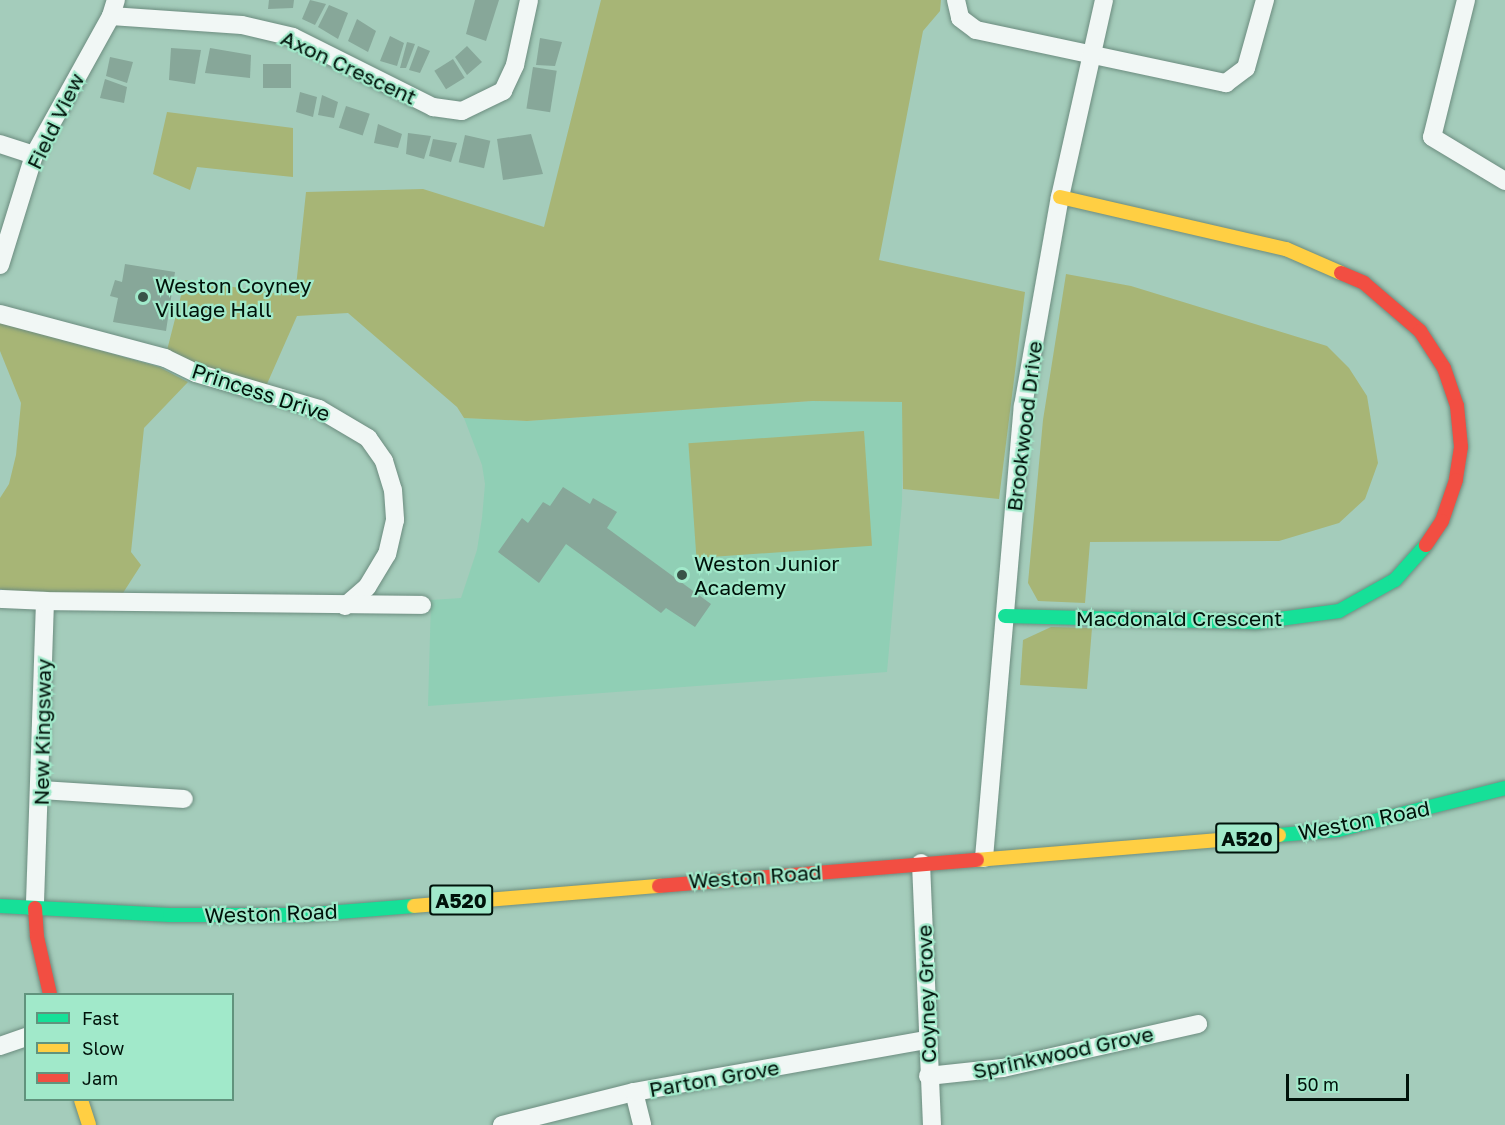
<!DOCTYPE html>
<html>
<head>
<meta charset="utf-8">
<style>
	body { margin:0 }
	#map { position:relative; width:1505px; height:1125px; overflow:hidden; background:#a4ccbb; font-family:"Golos Text",sans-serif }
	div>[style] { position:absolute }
	.built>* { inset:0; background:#90cfb5 }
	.green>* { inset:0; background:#a7b576; transform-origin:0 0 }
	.building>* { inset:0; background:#87a799; transform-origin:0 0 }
	.roads { filter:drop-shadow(0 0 2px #6c8c7f) drop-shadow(0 0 2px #6c8c7f) }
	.street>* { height:18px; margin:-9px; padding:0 9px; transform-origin:9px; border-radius:9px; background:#f1f7f5 }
	.fast>* { height:14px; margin:-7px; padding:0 7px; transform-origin:7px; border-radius:7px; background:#16e098 }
	.slow>* { height:14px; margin:-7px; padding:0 7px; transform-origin:7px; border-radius:7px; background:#ffcf43 }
	.jam>* { height:14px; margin:-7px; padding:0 7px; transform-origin:7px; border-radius:7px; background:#f24e42 }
	.dots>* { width:16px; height:16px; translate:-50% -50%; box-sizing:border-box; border:3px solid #a1e9ca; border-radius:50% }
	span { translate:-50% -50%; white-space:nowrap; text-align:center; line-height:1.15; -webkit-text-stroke:4.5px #a1e9ca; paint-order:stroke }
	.shield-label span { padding:2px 4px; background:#a1e9ca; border:2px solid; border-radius:4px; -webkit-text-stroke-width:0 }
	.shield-label { font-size:20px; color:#00120a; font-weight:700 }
	.street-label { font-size:21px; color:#00120a }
	.poi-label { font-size:21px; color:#00120a }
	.left { translate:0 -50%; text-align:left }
	.legend { position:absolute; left:24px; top:993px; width:210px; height:108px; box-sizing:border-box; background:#a1e9ca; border:2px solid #61937d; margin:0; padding:8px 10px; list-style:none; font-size:18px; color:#00120a }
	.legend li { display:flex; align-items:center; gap:12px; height:30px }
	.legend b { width:30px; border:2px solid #61937d }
	.scale { position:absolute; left:1286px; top:1074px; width:123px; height:27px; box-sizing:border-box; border:3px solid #00120a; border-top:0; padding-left:8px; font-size:18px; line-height:21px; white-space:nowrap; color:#00120a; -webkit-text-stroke:4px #a1e9ca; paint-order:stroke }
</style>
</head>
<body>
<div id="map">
	<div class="built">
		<i style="clip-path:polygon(812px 401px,903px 402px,902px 502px,887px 672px,428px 706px,431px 600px,461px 598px,477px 550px,482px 518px,485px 484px,482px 465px,464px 418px,527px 421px)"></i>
	</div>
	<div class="green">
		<i style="clip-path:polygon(601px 0,941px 0,940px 11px,923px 31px,879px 260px,1025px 292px,999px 499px,903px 489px,902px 402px,812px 401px,527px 421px,464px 418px,457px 407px,348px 313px,297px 316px,263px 393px,165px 358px,185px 280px,295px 296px,306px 192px,423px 189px,544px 227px)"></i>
		<i style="clip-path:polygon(167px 112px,293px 128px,293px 177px,197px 167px,190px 190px,153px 174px)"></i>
		<i style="clip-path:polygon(1066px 274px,1131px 286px,1327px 346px,1349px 368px,1367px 396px,1378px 463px,1365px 499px,1339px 523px,1279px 541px,1090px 542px,1085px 603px,1038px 601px,1028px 583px,1043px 420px)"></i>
		<i style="clip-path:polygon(0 322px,159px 367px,188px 382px,144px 428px,131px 552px,141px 565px,123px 593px,33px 595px,0 589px,0 498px,9px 484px,16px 455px,21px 403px,0 351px)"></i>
		<i style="left:864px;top:431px;width:115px;height:176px;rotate:86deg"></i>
		<i style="clip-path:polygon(1051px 627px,1092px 628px,1087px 689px,1020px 685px,1023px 640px)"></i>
	</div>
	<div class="building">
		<i style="clip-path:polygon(269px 0,294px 0,293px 8px,268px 9px)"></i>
		<i style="clip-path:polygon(310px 0,326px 4px,315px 25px,302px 19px)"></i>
		<i style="clip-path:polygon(475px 0,499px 0,486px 41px,466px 34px)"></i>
		<i style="clip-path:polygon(329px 5px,348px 13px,338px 39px,318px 27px)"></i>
		<i style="clip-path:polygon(357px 19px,376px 31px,368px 52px,348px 41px)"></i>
		<i style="clip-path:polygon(390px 36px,404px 43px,397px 66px,380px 61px)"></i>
		<i style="clip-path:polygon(540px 38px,562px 42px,555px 66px,536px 65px)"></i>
		<i style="clip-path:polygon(407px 42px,415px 44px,406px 68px,400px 68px)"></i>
		<i style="clip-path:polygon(418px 46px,430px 51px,420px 73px,409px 70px)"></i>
		<i style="clip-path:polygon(467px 46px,482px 62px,467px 75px,455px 57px)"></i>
		<i style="clip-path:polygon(171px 48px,201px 50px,195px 84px,169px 80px)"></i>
		<i style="clip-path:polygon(210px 48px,251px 55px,250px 78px,205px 73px)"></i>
		<i style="clip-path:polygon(110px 57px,133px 62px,127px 83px,106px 76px)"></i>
		<i style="left:453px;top:59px;width:22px;height:22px;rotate:58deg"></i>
		<i style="left:291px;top:64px;width:24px;height:28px;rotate:90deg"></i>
		<i style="left:533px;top:67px;width:24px;height:42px;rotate:9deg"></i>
		<i style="clip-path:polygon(105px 79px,127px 87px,124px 103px,100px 98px)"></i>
		<i style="clip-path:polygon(300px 92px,317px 97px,313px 117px,296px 112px)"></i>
		<i style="clip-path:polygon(322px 95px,338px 102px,334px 118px,318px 115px)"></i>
		<i style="left:346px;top:106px;width:25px;height:23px;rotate:18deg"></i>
		<i style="clip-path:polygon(378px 124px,402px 134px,398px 148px,374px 143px)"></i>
		<i style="clip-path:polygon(408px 133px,431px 136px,424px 159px,406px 154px)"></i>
		<i style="clip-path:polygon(531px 134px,543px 174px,503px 180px,497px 139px)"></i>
		<i style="left:465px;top:135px;width:26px;height:28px;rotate:13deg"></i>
		<i style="clip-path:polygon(433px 139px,457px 143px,451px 162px,429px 156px)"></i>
		<i style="clip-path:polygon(125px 264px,175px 272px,166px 331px,113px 322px,118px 298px,110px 296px,115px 280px,122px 282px)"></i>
		<i style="clip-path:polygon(563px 487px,590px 504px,593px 498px,617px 512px,607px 528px,711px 604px,695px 627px,666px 608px,661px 613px,566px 544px,539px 583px,498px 552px,522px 518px,528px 523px,543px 502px,550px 506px)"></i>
	</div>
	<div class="roads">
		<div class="street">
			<i style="left:956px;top:0;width:18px;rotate:77deg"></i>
			<i style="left:960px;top:18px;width:20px;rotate:37deg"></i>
			<i style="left:976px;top:30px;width:256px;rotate:12deg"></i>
			<i style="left:1226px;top:83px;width:25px;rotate:-37deg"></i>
			<i style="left:1246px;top:68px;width:71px;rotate:-74.4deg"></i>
			<i style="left:1466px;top:0;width:141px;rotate:103.9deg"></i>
			<i style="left:1432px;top:137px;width:85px;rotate:31.1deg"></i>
			<i style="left:111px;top:16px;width:131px;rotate:3.9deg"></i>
			<i style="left:242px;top:25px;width:52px;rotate:13.2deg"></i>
			<i style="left:293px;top:37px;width:157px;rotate:26.6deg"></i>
			<i style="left:433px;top:107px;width:29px;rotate:8deg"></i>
			<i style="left:462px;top:111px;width:46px;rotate:-26deg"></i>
			<i style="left:503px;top:91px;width:29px;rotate:-65deg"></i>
			<i style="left:515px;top:65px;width:66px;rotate:-77.8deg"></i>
			<i style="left:0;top:144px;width:36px;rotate:18deg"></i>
			<i style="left:0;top:265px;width:115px;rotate:-72.8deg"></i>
			<i style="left:34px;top:155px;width:159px;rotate:-61deg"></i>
			<i style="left:111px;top:16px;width:17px;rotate:-73deg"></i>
			<i style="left:0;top:314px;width:171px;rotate:14.9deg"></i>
			<i style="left:165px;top:358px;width:34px;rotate:26deg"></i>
			<i style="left:196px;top:373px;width:128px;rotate:16.3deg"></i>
			<i style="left:319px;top:409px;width:57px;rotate:30.6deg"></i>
			<i style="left:368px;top:438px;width:28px;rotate:55deg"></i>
			<i style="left:384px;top:461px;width:30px;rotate:73deg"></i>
			<i style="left:393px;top:490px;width:30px;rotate:86deg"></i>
			<i style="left:395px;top:520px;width:35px;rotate:103deg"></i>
			<i style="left:387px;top:554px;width:39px;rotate:121deg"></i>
			<i style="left:367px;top:587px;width:29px;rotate:139deg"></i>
			<i style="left:0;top:599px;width:45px;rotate:2.5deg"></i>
			<i style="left:45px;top:601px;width:307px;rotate:91.9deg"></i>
			<i style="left:45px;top:601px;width:377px;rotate:0.6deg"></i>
			<i style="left:42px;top:790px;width:142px;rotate:3.6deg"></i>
			<i style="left:984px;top:858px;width:454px;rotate:-85.1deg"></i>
			<i style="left:1023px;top:406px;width:212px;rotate:-80deg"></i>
			<i style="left:1060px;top:197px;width:202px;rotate:-77.4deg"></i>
			<i style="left:921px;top:863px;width:262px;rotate:87.6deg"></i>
			<i style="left:0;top:1046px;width:28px;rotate:-19deg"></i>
			<i style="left:928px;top:1076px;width:75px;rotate:-6.1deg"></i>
			<i style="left:1003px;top:1068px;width:200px;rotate:-12.7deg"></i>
			<i style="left:634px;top:1092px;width:34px;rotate:76deg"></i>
			<i style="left:502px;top:1125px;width:136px;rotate:-14deg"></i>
			<i style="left:634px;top:1092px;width:298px;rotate:-10.1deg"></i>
		</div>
		<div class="fast">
			<i style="left:1005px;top:616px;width:252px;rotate:1.4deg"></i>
			<i style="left:1257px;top:622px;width:83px;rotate:-7.6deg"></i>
			<i style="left:1339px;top:611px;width:64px;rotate:-29deg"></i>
			<i style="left:1395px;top:580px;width:47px;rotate:-48.5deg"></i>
			<i style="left:1279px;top:835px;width:59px;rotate:-4.8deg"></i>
			<i style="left:1338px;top:830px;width:172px;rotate:-14.1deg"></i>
			<i style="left:0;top:906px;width:170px;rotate:3deg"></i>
			<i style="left:170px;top:915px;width:132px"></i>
			<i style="left:302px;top:915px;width:112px;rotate:-4.6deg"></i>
		</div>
		<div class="slow">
			<i style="left:1060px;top:197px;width:232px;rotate:13deg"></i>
			<i style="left:1286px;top:249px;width:60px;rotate:23.6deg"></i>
			<i style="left:977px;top:860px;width:303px;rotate:-4.7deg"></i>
			<i style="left:414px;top:906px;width:246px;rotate:-4.7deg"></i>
			<i style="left:81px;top:1100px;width:26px;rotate:72deg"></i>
		</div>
		<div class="jam">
			<i style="left:1341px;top:273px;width:25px;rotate:23deg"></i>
			<i style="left:1364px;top:283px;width:74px;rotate:40.6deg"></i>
			<i style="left:1420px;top:331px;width:44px;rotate:57deg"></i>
			<i style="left:1444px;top:368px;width:40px;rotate:71.1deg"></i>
			<i style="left:1457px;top:406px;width:41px;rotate:84.4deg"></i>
			<i style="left:1461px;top:447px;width:33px;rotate:99deg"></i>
			<i style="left:1456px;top:480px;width:43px;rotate:108.9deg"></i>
			<i style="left:1442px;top:521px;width:29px;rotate:124deg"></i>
			<i style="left:659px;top:886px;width:319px;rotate:-4.7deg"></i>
			<i style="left:35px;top:908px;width:29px;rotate:86deg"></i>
			<i style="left:37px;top:937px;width:58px;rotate:77.2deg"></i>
		</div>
	</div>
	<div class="dots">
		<i style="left:143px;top:297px;background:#395348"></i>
		<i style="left:682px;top:575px;background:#395348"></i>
	</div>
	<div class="shield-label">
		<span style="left:1247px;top:838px">A520</span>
		<span style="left:461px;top:900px">A520</span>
	</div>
	<div class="street-label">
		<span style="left:349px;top:67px;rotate:25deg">Axon Crescent</span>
		<span style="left:55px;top:121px;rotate:-64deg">Field View</span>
		<span style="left:261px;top:392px;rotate:18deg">Princess Drive</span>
		<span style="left:1024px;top:426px;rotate:-83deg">Brookwood Drive</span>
		<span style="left:1179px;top:618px">Macdonald Crescent</span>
		<span style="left:42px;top:732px;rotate:-89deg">New Kingsway</span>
		<span style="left:1364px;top:820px;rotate:-11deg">Weston Road</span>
		<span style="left:755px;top:876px;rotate:-4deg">Weston Road</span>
		<span style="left:271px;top:913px;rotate:-2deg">Weston Road</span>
		<span style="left:926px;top:994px;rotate:-92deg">Coyney Grove</span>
		<span style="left:1063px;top:1052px;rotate:-12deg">Sprinkwood Grove</span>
		<span style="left:714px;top:1078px;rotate:-10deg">Parton Grove</span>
	</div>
	<div class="poi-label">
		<span class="left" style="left:155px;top:297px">Weston Coyney<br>Village Hall</span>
		<span class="left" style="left:694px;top:575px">Weston Junior<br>Academy</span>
	</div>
	<ul class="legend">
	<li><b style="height:8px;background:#16e098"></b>Fast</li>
	<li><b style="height:8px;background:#ffcf43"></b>Slow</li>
	<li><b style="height:8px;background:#f24e42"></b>Jam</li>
	</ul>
	<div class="scale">50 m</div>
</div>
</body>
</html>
